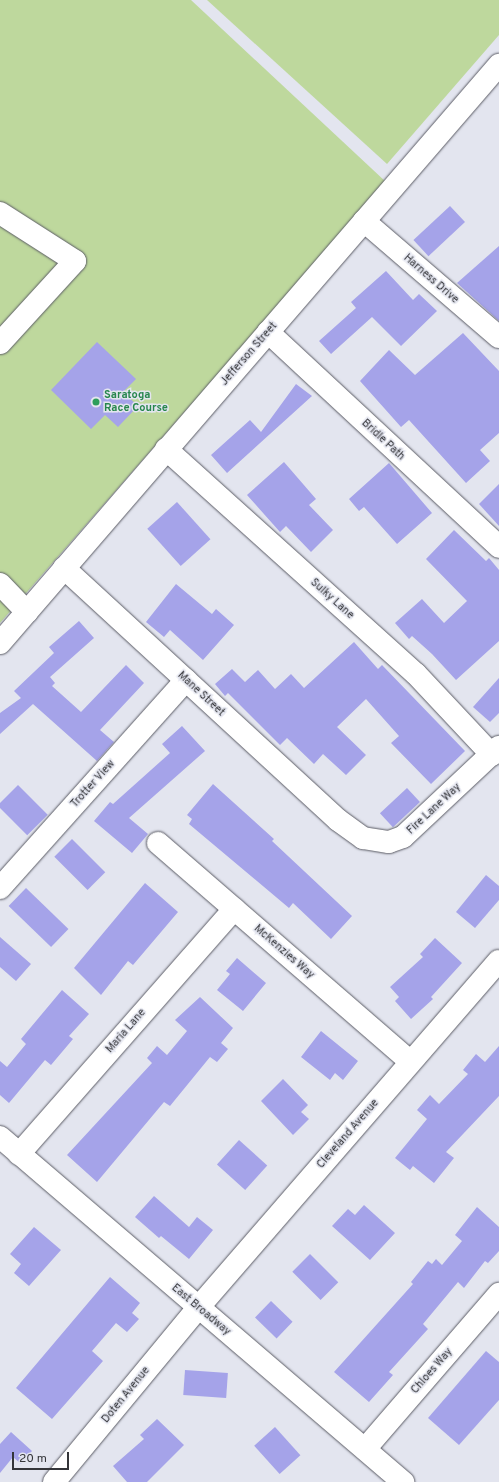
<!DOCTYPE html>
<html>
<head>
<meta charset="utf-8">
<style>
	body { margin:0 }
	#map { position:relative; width:499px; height:1482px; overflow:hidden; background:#e3e5ef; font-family:Overpass,sans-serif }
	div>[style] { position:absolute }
	.green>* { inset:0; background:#bed89d }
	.building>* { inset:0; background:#a5a3e9; transform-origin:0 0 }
	.roads { filter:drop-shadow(0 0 1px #5b5c65) drop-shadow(0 0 1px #5b5c65) }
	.minor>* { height:22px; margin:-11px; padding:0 11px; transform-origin:11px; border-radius:11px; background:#fff }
	.dots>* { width:11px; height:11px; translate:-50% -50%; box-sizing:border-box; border:2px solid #e3e5ef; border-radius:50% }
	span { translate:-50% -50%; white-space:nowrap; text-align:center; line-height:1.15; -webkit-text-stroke:3px #e3e5ef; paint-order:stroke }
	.street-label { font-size:11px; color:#343539 }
	.leisure-label { font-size:11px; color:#27864d; font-weight:700 }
	.left { translate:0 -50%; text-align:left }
	.scale { position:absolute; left:12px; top:1452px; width:57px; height:18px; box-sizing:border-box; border:2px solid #343539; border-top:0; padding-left:5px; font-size:12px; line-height:14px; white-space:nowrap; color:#343539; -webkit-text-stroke:3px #e3e5ef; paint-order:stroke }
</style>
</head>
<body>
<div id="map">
	<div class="green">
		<i style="clip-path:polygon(0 0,191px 0,386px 182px,0 623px)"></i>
		<i style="clip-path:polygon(207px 0,499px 0,499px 35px,387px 164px)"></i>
	</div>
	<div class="building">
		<i style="left:450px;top:206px;width:22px;height:50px;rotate:47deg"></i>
		<i style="clip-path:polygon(499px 246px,499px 321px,457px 283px)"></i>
		<i style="clip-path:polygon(386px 271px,413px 300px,419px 294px,437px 311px,401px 346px,372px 317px,331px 354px,319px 341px,356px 308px,351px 302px)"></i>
		<i style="clip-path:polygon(463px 333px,499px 371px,499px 433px,480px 450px,490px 461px,466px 483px,409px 420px,401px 427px,360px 381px,389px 350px,415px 375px)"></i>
		<i style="clip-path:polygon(97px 342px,136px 379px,123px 392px,138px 406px,118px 427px,105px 415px,91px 429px,51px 390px)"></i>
		<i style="clip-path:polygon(296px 384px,312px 396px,227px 473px,211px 455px,250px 420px,261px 432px)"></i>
		<i style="clip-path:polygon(284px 462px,316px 499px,309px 505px,333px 530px,311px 552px,286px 526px,280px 532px,247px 495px)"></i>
		<i style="clip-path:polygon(389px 463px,432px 513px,397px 544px,364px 507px,359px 511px,349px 499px)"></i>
		<i style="clip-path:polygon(499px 484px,499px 526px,479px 504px)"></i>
		<i style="left:177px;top:502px;width:50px;height:40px;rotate:48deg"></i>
		<i style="clip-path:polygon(454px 530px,486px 561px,489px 558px,499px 570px,499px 641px,456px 680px,432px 654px,412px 636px,409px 639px,395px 623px,422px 599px,444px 623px,467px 601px,426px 559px)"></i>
		<i style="clip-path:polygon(176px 584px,212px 614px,216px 609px,234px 625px,203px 660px,170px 630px,164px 637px,146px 622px)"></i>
		<i style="clip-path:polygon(79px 621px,94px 638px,50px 677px,55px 683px,52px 686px,81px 712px,126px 665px,144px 683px,100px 730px,114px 742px,97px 761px,33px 704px,0 734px,0 713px,21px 698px,14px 691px,54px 653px,49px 647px)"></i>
		<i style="clip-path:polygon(354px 642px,378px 669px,382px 665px,465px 751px,431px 784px,391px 743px,399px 736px,366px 699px,337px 727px,366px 755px,346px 775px,323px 754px,314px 764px,287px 738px,280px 745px,228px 693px,225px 696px,215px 684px,232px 669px,245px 682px,258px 670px,275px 689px,291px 674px,304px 688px)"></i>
		<i style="clip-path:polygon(499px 678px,499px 713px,490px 722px,473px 707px)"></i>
		<i style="clip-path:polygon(182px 726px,205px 751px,129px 818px,148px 834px,132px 853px,94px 821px,110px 802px,113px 804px,170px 753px,162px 744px)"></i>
		<i style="clip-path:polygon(213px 784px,274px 839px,272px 841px,352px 916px,331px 939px,293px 903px,289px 908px,189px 824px,192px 819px,187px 815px)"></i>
		<i style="left:18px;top:785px;width:42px;height:29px;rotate:45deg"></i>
		<i style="left:407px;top:788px;width:19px;height:37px;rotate:47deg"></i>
		<i style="left:72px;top:839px;width:47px;height:25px;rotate:45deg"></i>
		<i style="clip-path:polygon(486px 875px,499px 886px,499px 900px,475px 928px,456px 912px)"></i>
		<i style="clip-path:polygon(145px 883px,178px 912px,133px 965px,128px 961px,101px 995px,74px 968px)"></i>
		<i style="left:26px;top:888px;width:59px;height:25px;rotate:44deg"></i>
		<i style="clip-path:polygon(0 937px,31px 964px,16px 981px,0 967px)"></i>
		<i style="clip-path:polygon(435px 938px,462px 963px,431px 997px,433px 999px,411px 1019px,395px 1001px,399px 997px,390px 987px,423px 957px,420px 954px)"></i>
		<i style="clip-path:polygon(237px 958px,266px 983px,243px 1011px,217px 990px,230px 974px,226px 971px)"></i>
		<i style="clip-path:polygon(62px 990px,89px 1014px,69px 1036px,73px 1039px,51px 1065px,45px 1060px,9px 1103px,0 1095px,0 1061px,7px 1067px,26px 1044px,21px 1039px)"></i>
		<i style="clip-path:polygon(200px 997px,233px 1028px,221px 1043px,228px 1049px,217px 1062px,210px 1057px,170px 1106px,164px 1102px,97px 1182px,67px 1155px,152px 1063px,147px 1058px,157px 1046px,167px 1055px,187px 1031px,175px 1020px)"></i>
		<i style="clip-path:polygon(321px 1031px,358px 1061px,343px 1080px,335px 1073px,330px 1080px,301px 1057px)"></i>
		<i style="clip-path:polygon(499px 1046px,499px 1096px,446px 1152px,454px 1158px,434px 1183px,413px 1166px,410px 1170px,395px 1158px,427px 1119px,417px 1110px,430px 1095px,439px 1104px,468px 1074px,463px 1070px,476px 1054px,485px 1062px)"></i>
		<i style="clip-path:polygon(283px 1079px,308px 1105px,301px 1112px,309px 1119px,293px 1135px,261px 1101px)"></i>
		<i style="left:239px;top:1140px;width:38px;height:33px;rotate:42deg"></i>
		<i style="clip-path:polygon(154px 1196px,189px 1227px,197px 1217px,213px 1230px,189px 1259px,161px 1236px,159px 1238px,135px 1217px)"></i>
		<i style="clip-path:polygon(364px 1205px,395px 1233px,370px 1260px,332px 1226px,348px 1209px,355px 1215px)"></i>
		<i style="clip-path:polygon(477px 1207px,499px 1227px,499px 1251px,488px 1263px,485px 1261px,464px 1288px,458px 1282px,423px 1324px,428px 1329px,389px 1372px,393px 1375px,369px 1402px,334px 1372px,413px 1284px,411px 1282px,428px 1261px,432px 1264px,436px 1259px,442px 1265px,462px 1241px,455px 1235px)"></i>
		<i style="clip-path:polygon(34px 1227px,61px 1250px,29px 1286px,14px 1273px,21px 1264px,10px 1254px)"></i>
		<i style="left:310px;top:1254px;width:40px;height:25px;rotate:45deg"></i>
		<i style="clip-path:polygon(110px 1277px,140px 1303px,132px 1313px,139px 1319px,127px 1332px,116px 1323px,92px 1351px,103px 1361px,52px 1419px,16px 1388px)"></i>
		<i style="left:271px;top:1301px;width:30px;height:23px;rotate:44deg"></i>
		<i style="clip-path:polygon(486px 1351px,499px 1362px,499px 1400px,459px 1445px,428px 1418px)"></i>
		<i style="left:185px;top:1370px;width:43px;height:25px;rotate:4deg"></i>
		<i style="clip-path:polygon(157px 1419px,184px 1445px,147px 1482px,127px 1482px,113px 1466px,144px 1439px,140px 1435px)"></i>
		<i style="left:275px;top:1427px;width:38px;height:28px;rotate:48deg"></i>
		<i style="clip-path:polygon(11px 1432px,32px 1451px,21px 1464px,13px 1457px,0 1473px,0 1444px)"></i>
	</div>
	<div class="roads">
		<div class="minor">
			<i style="left:0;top:213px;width:89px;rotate:32.6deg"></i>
			<i style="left:75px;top:261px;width:111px;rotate:132.4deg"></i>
			<i style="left:364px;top:221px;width:178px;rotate:40.7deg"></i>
			<i style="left:268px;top:332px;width:316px;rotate:42.9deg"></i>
			<i style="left:166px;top:449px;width:336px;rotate:42deg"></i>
			<i style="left:416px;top:674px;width:111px;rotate:46.8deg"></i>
			<i style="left:64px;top:568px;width:372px;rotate:42.6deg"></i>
			<i style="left:338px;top:820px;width:31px;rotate:36deg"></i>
			<i style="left:363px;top:838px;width:26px;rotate:9deg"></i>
			<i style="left:389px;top:842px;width:15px;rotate:-20deg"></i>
			<i style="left:403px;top:837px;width:132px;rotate:-43.2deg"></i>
			<i style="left:0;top:584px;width:39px;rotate:46deg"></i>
			<i style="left:0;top:643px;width:764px;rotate:-49.2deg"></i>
			<i style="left:158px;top:843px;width:333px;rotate:40.9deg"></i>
			<i style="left:0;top:888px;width:279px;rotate:-48.2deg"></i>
			<i style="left:0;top:1137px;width:531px;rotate:40.57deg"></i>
			<i style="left:19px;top:1154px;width:326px;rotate:-48.7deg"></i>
			<i style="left:365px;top:1449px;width:205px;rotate:-49.2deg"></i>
			<i style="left:54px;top:1482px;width:226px;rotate:-50.4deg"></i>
			<i style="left:198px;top:1308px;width:459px;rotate:-49.1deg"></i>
		</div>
	</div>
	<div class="dots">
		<i style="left:96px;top:402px;background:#2e9e5b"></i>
	</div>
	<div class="street-label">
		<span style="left:431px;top:279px;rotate:41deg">Harness Drive</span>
		<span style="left:249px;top:354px;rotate:-49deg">Jefferson Street</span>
		<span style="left:383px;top:440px;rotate:43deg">Bridle Path</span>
		<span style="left:332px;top:599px;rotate:42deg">Sulky Lane</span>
		<span style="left:201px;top:694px;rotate:43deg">Mane Street</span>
		<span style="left:93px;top:784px;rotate:-48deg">Trotter View</span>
		<span style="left:434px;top:809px;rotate:-43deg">Fire Lane Way</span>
		<span style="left:284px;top:952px;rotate:41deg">McKenzies Way</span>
		<span style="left:126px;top:1031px;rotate:-49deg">Maria Lane</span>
		<span style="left:348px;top:1134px;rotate:-49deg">Cleveland Avenue</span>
		<span style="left:201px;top:1310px;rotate:40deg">East Broadway</span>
		<span style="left:432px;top:1371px;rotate:-49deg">Chloes Way</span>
		<span style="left:126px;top:1395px;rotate:-51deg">Doten Avenue</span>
	</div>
	<div class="leisure-label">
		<span class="left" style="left:104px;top:402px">Saratoga<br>Race Course</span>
	</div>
	<div class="scale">20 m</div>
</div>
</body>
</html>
